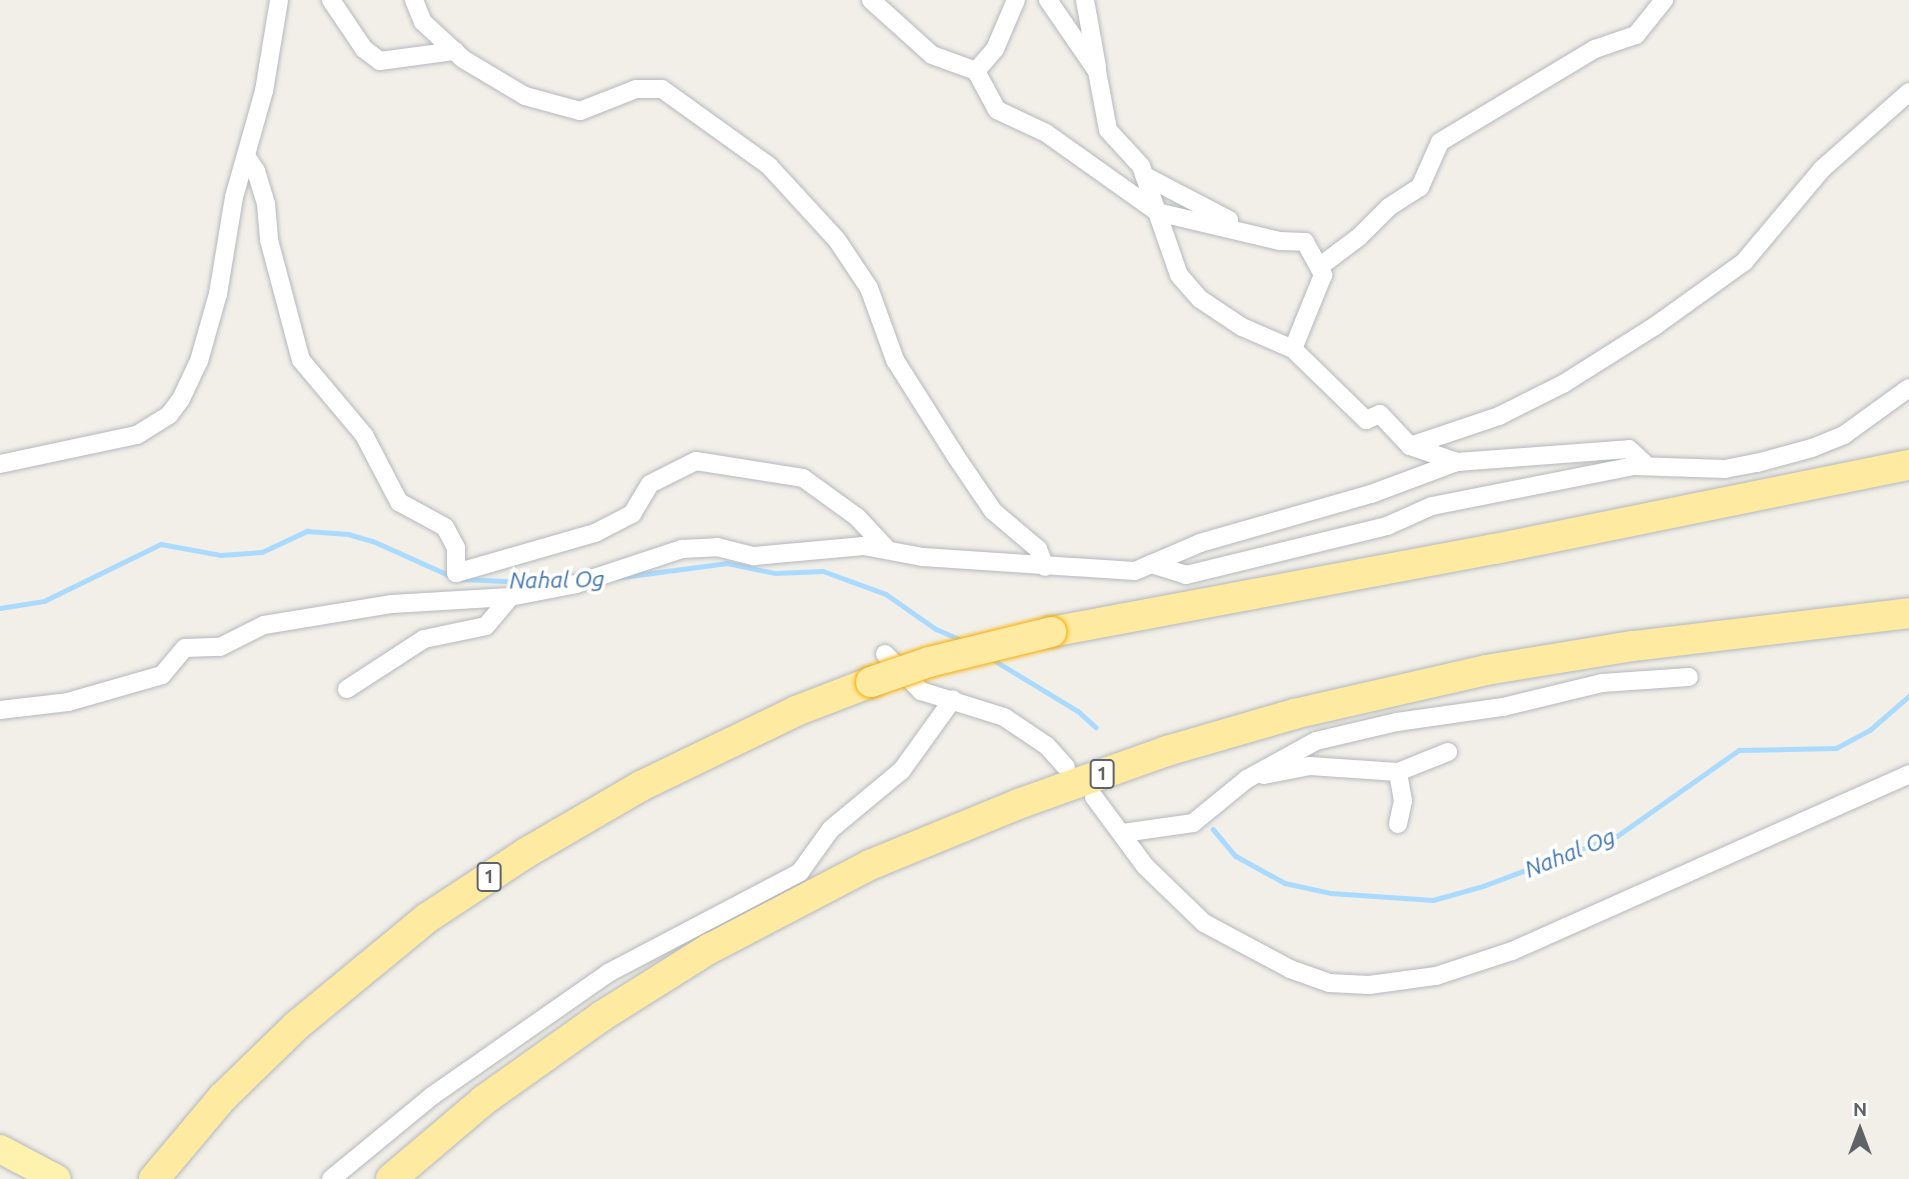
<!DOCTYPE html>
<html>
<head>
<meta charset="utf-8">
<style>
	body { margin:0 }
	#map { position:relative; width:1909px; height:1179px; overflow:hidden; background:#f1efe8; font-family:Ubuntu,sans-serif }
	div>[style] { position:absolute }
	.stream>* { height:4.5px; margin:-2.25px; padding:0 2.25px; transform-origin:2.25px; border-radius:2.25px; background:#aadaff }
	.roads { filter:drop-shadow(0 0 2px #b5b8bc) drop-shadow(0 0 2px #b5b8bc) }
	.minor>* { height:18px; margin:-9px; padding:0 9px; transform-origin:9px; border-radius:9px; background:#fff }
	.primary>* { height:28px; margin:-14px; padding:0 14px; transform-origin:14px; border-radius:14px; background:#fff2af }
	.trunk>* { height:30px; margin:-15px; padding:0 15px; transform-origin:15px; border-radius:15px; background:#feeaa1 }
	.bridges { filter:drop-shadow(0 0 2px #f9ab00) drop-shadow(0 0 2px #f9ab00) }
	.trunk-bridge>* { height:30px; margin:-15px; padding:0 15px; transform-origin:15px; border-radius:15px; background:#feeaa1 }
	span { translate:-50% -50%; white-space:nowrap; text-align:center; line-height:1.15; -webkit-text-stroke:7px #fff; paint-order:stroke }
	.shield-label span { padding:2px 5px; background:#fff; border:2px solid; border-radius:5px; -webkit-text-stroke-width:0 }
	.shield-label { font-size:19px; color:#5f6368; font-weight:700 }
	.water-label { font-size:23px; color:#4174aa; font-style:italic }
	.north { position:absolute; left:1825px; top:1095px; width:70px; height:70px; -webkit-text-stroke:5px #fff; paint-order:stroke; rotate:0deg; font-size:19px; font-weight:700; line-height:28px; text-align:center; color:#5f6368 }
	.north::after { content:''; display:block; margin:auto; width:24px; height:32px; background:#5f6368; clip-path:polygon(50% 0,100% 100%,50% 72%,0 100%) }
</style>
</head>
<body>
<div id="map">
	<div class="stream">
		<i style="left:622px;top:577px;width:106px;rotate:-7.6deg"></i>
		<i style="left:727px;top:563px;width:49px;rotate:11.8deg"></i>
		<i style="left:775px;top:573px;width:48px;rotate:-2.4deg"></i>
		<i style="left:823px;top:571px;width:67px;rotate:20.1deg"></i>
		<i style="left:886px;top:594px;width:61px;rotate:35deg"></i>
		<i style="left:936px;top:629px;width:34px;rotate:23deg"></i>
		<i style="left:462px;top:579px;width:82px;rotate:2.8deg"></i>
		<i style="left:0;top:608px;width:45px;rotate:-9deg"></i>
		<i style="left:44px;top:601px;width:130px;rotate:-26deg"></i>
		<i style="left:161px;top:544px;width:61px;rotate:10.4deg"></i>
		<i style="left:221px;top:555px;width:41px;rotate:-4.2deg"></i>
		<i style="left:262px;top:552px;width:50px;rotate:-25deg"></i>
		<i style="left:307px;top:531px;width:41px;rotate:4.2deg"></i>
		<i style="left:348px;top:534px;width:26px;rotate:16deg"></i>
		<i style="left:373px;top:541px;width:88px;rotate:24.2deg"></i>
		<i style="left:992px;top:659px;width:100px;rotate:31.2deg"></i>
		<i style="left:1078px;top:711px;width:24px;rotate:42deg"></i>
		<i style="left:1213px;top:829px;width:35px;rotate:50deg"></i>
		<i style="left:1236px;top:856px;width:56px;rotate:28.9deg"></i>
		<i style="left:1285px;top:883px;width:47px;rotate:12.3deg"></i>
		<i style="left:1331px;top:893px;width:102px;rotate:3.9deg"></i>
		<i style="left:1433px;top:900px;width:52px;rotate:-15.6deg"></i>
		<i style="left:1483px;top:886px;width:143px;rotate:-20.5deg"></i>
		<i style="left:1617px;top:836px;width:149px;rotate:-35.2deg"></i>
		<i style="left:1739px;top:750px;width:97px;rotate:-1.2deg"></i>
		<i style="left:1836px;top:748px;width:38px;rotate:-28deg"></i>
		<i style="left:1870px;top:730px;width:52px;rotate:-41.1deg"></i>
	</div>
	<div class="roads">
		<div class="minor">
			<i style="left:331px;top:0;width:59px;rotate:56deg"></i>
			<i style="left:364px;top:49px;width:20px;rotate:37deg"></i>
			<i style="left:380px;top:61px;width:76px;rotate:-7.6deg"></i>
			<i style="left:414px;top:0;width:24px;rotate:68deg"></i>
			<i style="left:423px;top:22px;width:54px;rotate:42.8deg"></i>
			<i style="left:463px;top:59px;width:72px;rotate:30.8deg"></i>
			<i style="left:525px;top:96px;width:57px;rotate:15.3deg"></i>
			<i style="left:580px;top:111px;width:60px;rotate:-21.4deg"></i>
			<i style="left:636px;top:89px;width:26px"></i>
			<i style="left:662px;top:89px;width:132px;rotate:35.7deg"></i>
			<i style="left:769px;top:166px;width:100px;rotate:47.4deg"></i>
			<i style="left:837px;top:240px;width:58px;rotate:56.3deg"></i>
			<i style="left:869px;top:288px;width:77px;rotate:70.1deg"></i>
			<i style="left:895px;top:360px;width:116px;rotate:57.7deg"></i>
			<i style="left:957px;top:458px;width:64px;rotate:55.8deg"></i>
			<i style="left:993px;top:511px;width:59px;rotate:40.2deg"></i>
			<i style="left:1038px;top:549px;width:19px;rotate:69deg"></i>
			<i style="left:871px;top:0;width:82px;rotate:42deg"></i>
			<i style="left:932px;top:55px;width:47px;rotate:20deg"></i>
			<i style="left:976px;top:71px;width:44px;rotate:61.7deg"></i>
			<i style="left:997px;top:110px;width:54px;rotate:25.1deg"></i>
			<i style="left:1046px;top:133px;width:136px;rotate:35.4deg"></i>
			<i style="left:1157px;top:212px;width:126px;rotate:13.3deg"></i>
			<i style="left:1280px;top:241px;width:25px;rotate:2deg"></i>
			<i style="left:1305px;top:242px;width:38px;rotate:61deg"></i>
			<i style="left:1323px;top:275px;width:80px;rotate:112.1deg"></i>
			<i style="left:1293px;top:349px;width:102px;rotate:44.2deg"></i>
			<i style="left:1366px;top:420px;width:15px;rotate:-23deg"></i>
			<i style="left:1380px;top:414px;width:44px;rotate:46.8deg"></i>
			<i style="left:1410px;top:446px;width:50px;rotate:18.8deg"></i>
			<i style="left:1048px;top:0;width:86px;rotate:55.4deg"></i>
			<i style="left:1097px;top:71px;width:60px;rotate:79.4deg"></i>
			<i style="left:1108px;top:130px;width:49px;rotate:47.5deg"></i>
			<i style="left:1141px;top:166px;width:115px;rotate:70.8deg"></i>
			<i style="left:1179px;top:275px;width:32px;rotate:49deg"></i>
			<i style="left:1200px;top:299px;width:50px;rotate:33.7deg"></i>
			<i style="left:1242px;top:327px;width:56px;rotate:23.3deg"></i>
			<i style="left:1085px;top:0;width:68px;rotate:79.8deg"></i>
			<i style="left:976px;top:71px;width:29px;rotate:-49deg"></i>
			<i style="left:995px;top:49px;width:53px;rotate:-66.8deg"></i>
			<i style="left:246px;top:156px;width:18px;rotate:56deg"></i>
			<i style="left:256px;top:171px;width:34px;rotate:73deg"></i>
			<i style="left:266px;top:204px;width:36px;rotate:85deg"></i>
			<i style="left:269px;top:240px;width:124px;rotate:75.1deg"></i>
			<i style="left:301px;top:360px;width:98px;rotate:50deg"></i>
			<i style="left:364px;top:435px;width:76px;rotate:62.4deg"></i>
			<i style="left:399px;top:502px;width:52px;rotate:28.5deg"></i>
			<i style="left:445px;top:527px;width:24px;rotate:62deg"></i>
			<i style="left:456px;top:548px;width:25px;rotate:90deg"></i>
			<i style="left:456px;top:573px;width:145px;rotate:-16.1deg"></i>
			<i style="left:595px;top:533px;width:42px;rotate:-27.2deg"></i>
			<i style="left:632px;top:514px;width:35px;rotate:-59deg"></i>
			<i style="left:650px;top:484px;width:51px;rotate:-26.6deg"></i>
			<i style="left:696px;top:461px;width:108px;rotate:9deg"></i>
			<i style="left:803px;top:478px;width:67px;rotate:35.8deg"></i>
			<i style="left:857px;top:517px;width:45px;rotate:46.8deg"></i>
			<i style="left:1145px;top:176px;width:95px;rotate:27.6deg"></i>
			<i style="left:1319px;top:267px;width:50px;rotate:-36.9deg"></i>
			<i style="left:1359px;top:237px;width:42px;rotate:-45deg"></i>
			<i style="left:1389px;top:207px;width:37px;rotate:-33deg"></i>
			<i style="left:1420px;top:187px;width:49px;rotate:-66deg"></i>
			<i style="left:1440px;top:142px;width:181px;rotate:-31deg"></i>
			<i style="left:1595px;top:49px;width:43px;rotate:-18.9deg"></i>
			<i style="left:1636px;top:35px;width:45px;rotate:-51.3deg"></i>
			<i style="left:1410px;top:446px;width:94px;rotate:-18.6deg"></i>
			<i style="left:1499px;top:416px;width:72px;rotate:-26.6deg"></i>
			<i style="left:1563px;top:384px;width:109px;rotate:-32.2deg"></i>
			<i style="left:1655px;top:326px;width:110px;rotate:-35.7deg"></i>
			<i style="left:1744px;top:262px;width:121px;rotate:-50deg"></i>
			<i style="left:1822px;top:169px;width:116px;rotate:-41.5deg"></i>
			<i style="left:0;top:464px;width:140px;rotate:-12deg"></i>
			<i style="left:137px;top:435px;width:38px;rotate:-32deg"></i>
			<i style="left:169px;top:415px;width:20px;rotate:-53deg"></i>
			<i style="left:181px;top:399px;width:42px;rotate:-64.7deg"></i>
			<i style="left:199px;top:361px;width:70px;rotate:-74.2deg"></i>
			<i style="left:218px;top:294px;width:98px;rotate:-80.6deg"></i>
			<i style="left:234px;top:197px;width:110px;rotate:-74.2deg"></i>
			<i style="left:264px;top:91px;width:92px;rotate:-80.6deg"></i>
			<i style="left:1151px;top:564px;width:37px;rotate:17deg"></i>
			<i style="left:1186px;top:575px;width:207px;rotate:-13.7deg"></i>
			<i style="left:1387px;top:526px;width:49px;rotate:-24deg"></i>
			<i style="left:1432px;top:506px;width:206px;rotate:-11.2deg"></i>
			<i style="left:1634px;top:466px;width:91px;rotate:1.9deg"></i>
			<i style="left:1725px;top:469px;width:33px;rotate:-11deg"></i>
			<i style="left:1757px;top:463px;width:57px;rotate:-15.3deg"></i>
			<i style="left:1812px;top:448px;width:35px;rotate:-22deg"></i>
			<i style="left:1844px;top:435px;width:80px;rotate:-35.9deg"></i>
			<i style="left:885px;top:654px;width:52px;rotate:45.8deg"></i>
			<i style="left:921px;top:691px;width:87px;rotate:17.4deg"></i>
			<i style="left:1004px;top:717px;width:52px;rotate:34deg"></i>
			<i style="left:1047px;top:746px;width:28px;rotate:48deg"></i>
			<i style="left:347px;top:689px;width:92px;rotate:-33deg"></i>
			<i style="left:424px;top:639px;width:63px;rotate:-11.8deg"></i>
			<i style="left:486px;top:626px;width:38px;rotate:-50deg"></i>
			<i style="left:0;top:710px;width:68px;rotate:-6.7deg"></i>
			<i style="left:68px;top:702px;width:98px;rotate:-16deg"></i>
			<i style="left:162px;top:675px;width:35px;rotate:-50deg"></i>
			<i style="left:185px;top:648px;width:35px;rotate:-2deg"></i>
			<i style="left:220px;top:647px;width:49px;rotate:-26.6deg"></i>
			<i style="left:264px;top:625px;width:130px;rotate:-9.3deg"></i>
			<i style="left:392px;top:604px;width:118px;rotate:-3.4deg"></i>
			<i style="left:510px;top:597px;width:67px;rotate:-11.1deg"></i>
			<i style="left:576px;top:584px;width:112px;rotate:-18.3deg"></i>
			<i style="left:682px;top:549px;width:35px;rotate:-3deg"></i>
			<i style="left:717px;top:547px;width:38px;rotate:14deg"></i>
			<i style="left:754px;top:556px;width:110px;rotate:-5.2deg"></i>
			<i style="left:864px;top:546px;width:60px;rotate:10.6deg"></i>
			<i style="left:923px;top:557px;width:212px;rotate:3.8deg"></i>
			<i style="left:1135px;top:571px;width:71px;rotate:-23.3deg"></i>
			<i style="left:1200px;top:543px;width:178px;rotate:-16deg"></i>
			<i style="left:1371px;top:494px;width:92px;rotate:-20.4deg"></i>
			<i style="left:1457px;top:462px;width:172px;rotate:-4.3deg"></i>
			<i style="left:1629px;top:449px;width:25px;rotate:43deg"></i>
			<i style="left:1264px;top:775px;width:47px;rotate:-11.1deg"></i>
			<i style="left:1310px;top:766px;width:88px;rotate:3.9deg"></i>
			<i style="left:1398px;top:772px;width:54px;rotate:-21.8deg"></i>
			<i style="left:1094px;top:797px;width:86px;rotate:53.5deg"></i>
			<i style="left:1145px;top:866px;width:82px;rotate:44deg"></i>
			<i style="left:1204px;top:923px;width:98px;rotate:28.1deg"></i>
			<i style="left:1290px;top:969px;width:41px;rotate:19.7deg"></i>
			<i style="left:1329px;top:983px;width:40px;rotate:2.9deg"></i>
			<i style="left:1369px;top:985px;width:68px;rotate:-7.7deg"></i>
			<i style="left:1436px;top:976px;width:80px;rotate:-18.2deg"></i>
			<i style="left:1512px;top:951px;width:435px;rotate:-24deg"></i>
			<i style="left:1398px;top:824px;width:24px;rotate:-78deg"></i>
			<i style="left:1403px;top:801px;width:29px;rotate:-100deg"></i>
			<i style="left:1123px;top:833px;width:71px;rotate:-8.1deg"></i>
			<i style="left:1193px;top:823px;width:70px;rotate:-39.2deg"></i>
			<i style="left:1247px;top:779px;width:79px;rotate:-28.8deg"></i>
			<i style="left:1316px;top:741px;width:83px;rotate:-13.2deg"></i>
			<i style="left:1397px;top:722px;width:107px;rotate:-8.1deg"></i>
			<i style="left:1503px;top:707px;width:102px;rotate:-13.6deg"></i>
			<i style="left:1602px;top:683px;width:87px;rotate:-3.9deg"></i>
			<i style="left:331px;top:1179px;width:131px;rotate:-39.4deg"></i>
			<i style="left:432px;top:1096px;width:215px;rotate:-34.9deg"></i>
			<i style="left:608px;top:973px;width:217px;rotate:-27.7deg"></i>
			<i style="left:800px;top:872px;width:53px;rotate:-54.2deg"></i>
			<i style="left:831px;top:829px;width:92px;rotate:-39.7deg"></i>
			<i style="left:902px;top:770px;width:87px;rotate:-54.3deg"></i>
		</div>
		<div class="primary">
			<i style="left:0;top:1149px;width:64px;rotate:27.8deg"></i>
		</div>
		<div class="trunk">
			<i style="left:1051px;top:632px;width:452px;rotate:-10.6deg"></i>
			<i style="left:1495px;top:549px;width:422px;rotate:-11.5deg"></i>
			<i style="left:154px;top:1179px;width:106px;rotate:-50deg"></i>
			<i style="left:222px;top:1098px;width:103px;rotate:-44.2deg"></i>
			<i style="left:296px;top:1026px;width:170px;rotate:-39.5deg"></i>
			<i style="left:427px;top:918px;width:118px;rotate:-33.3deg"></i>
			<i style="left:526px;top:853px;width:133px;rotate:-30.2deg"></i>
			<i style="left:641px;top:786px;width:172px;rotate:-25.8deg"></i>
			<i style="left:796px;top:711px;width:80px;rotate:-21.1deg"></i>
			<i style="left:391px;top:1179px;width:122px;rotate:-40.3deg"></i>
			<i style="left:484px;top:1100px;width:145px;rotate:-35.4deg"></i>
			<i style="left:602px;top:1016px;width:126px;rotate:-32.1deg"></i>
			<i style="left:709px;top:949px;width:182px;rotate:-27.6deg"></i>
			<i style="left:870px;top:865px;width:163px;rotate:-22.3deg"></i>
			<i style="left:1021px;top:803px;width:155px;rotate:-19.6deg"></i>
			<i style="left:1167px;top:751px;width:132px;rotate:-16.2deg"></i>
			<i style="left:1294px;top:714px;width:197px;rotate:-12.9deg"></i>
			<i style="left:1486px;top:670px;width:149px;rotate:-9.3deg"></i>
			<i style="left:1633px;top:646px;width:278px;rotate:-6.8deg"></i>
		</div>
	</div>
	<div class="bridges">
		<div class="trunk-bridge">
			<i style="left:871px;top:682px;width:61px;rotate:-19deg"></i>
			<i style="left:929px;top:662px;width:126px;rotate:-13.8deg"></i>
		</div>
	</div>
	<div class="shield-label">
		<span style="left:1102px;top:774px">1</span>
		<span style="left:489px;top:877px">1</span>
	</div>
	<div class="water-label">
		<span style="left:557px;top:580px;rotate:-1deg">Nahal Og</span>
		<span style="left:1570px;top:853px;rotate:-22deg">Nahal Og</span>
	</div>
	<div class="north">N</div>
</div>
</body>
</html>
